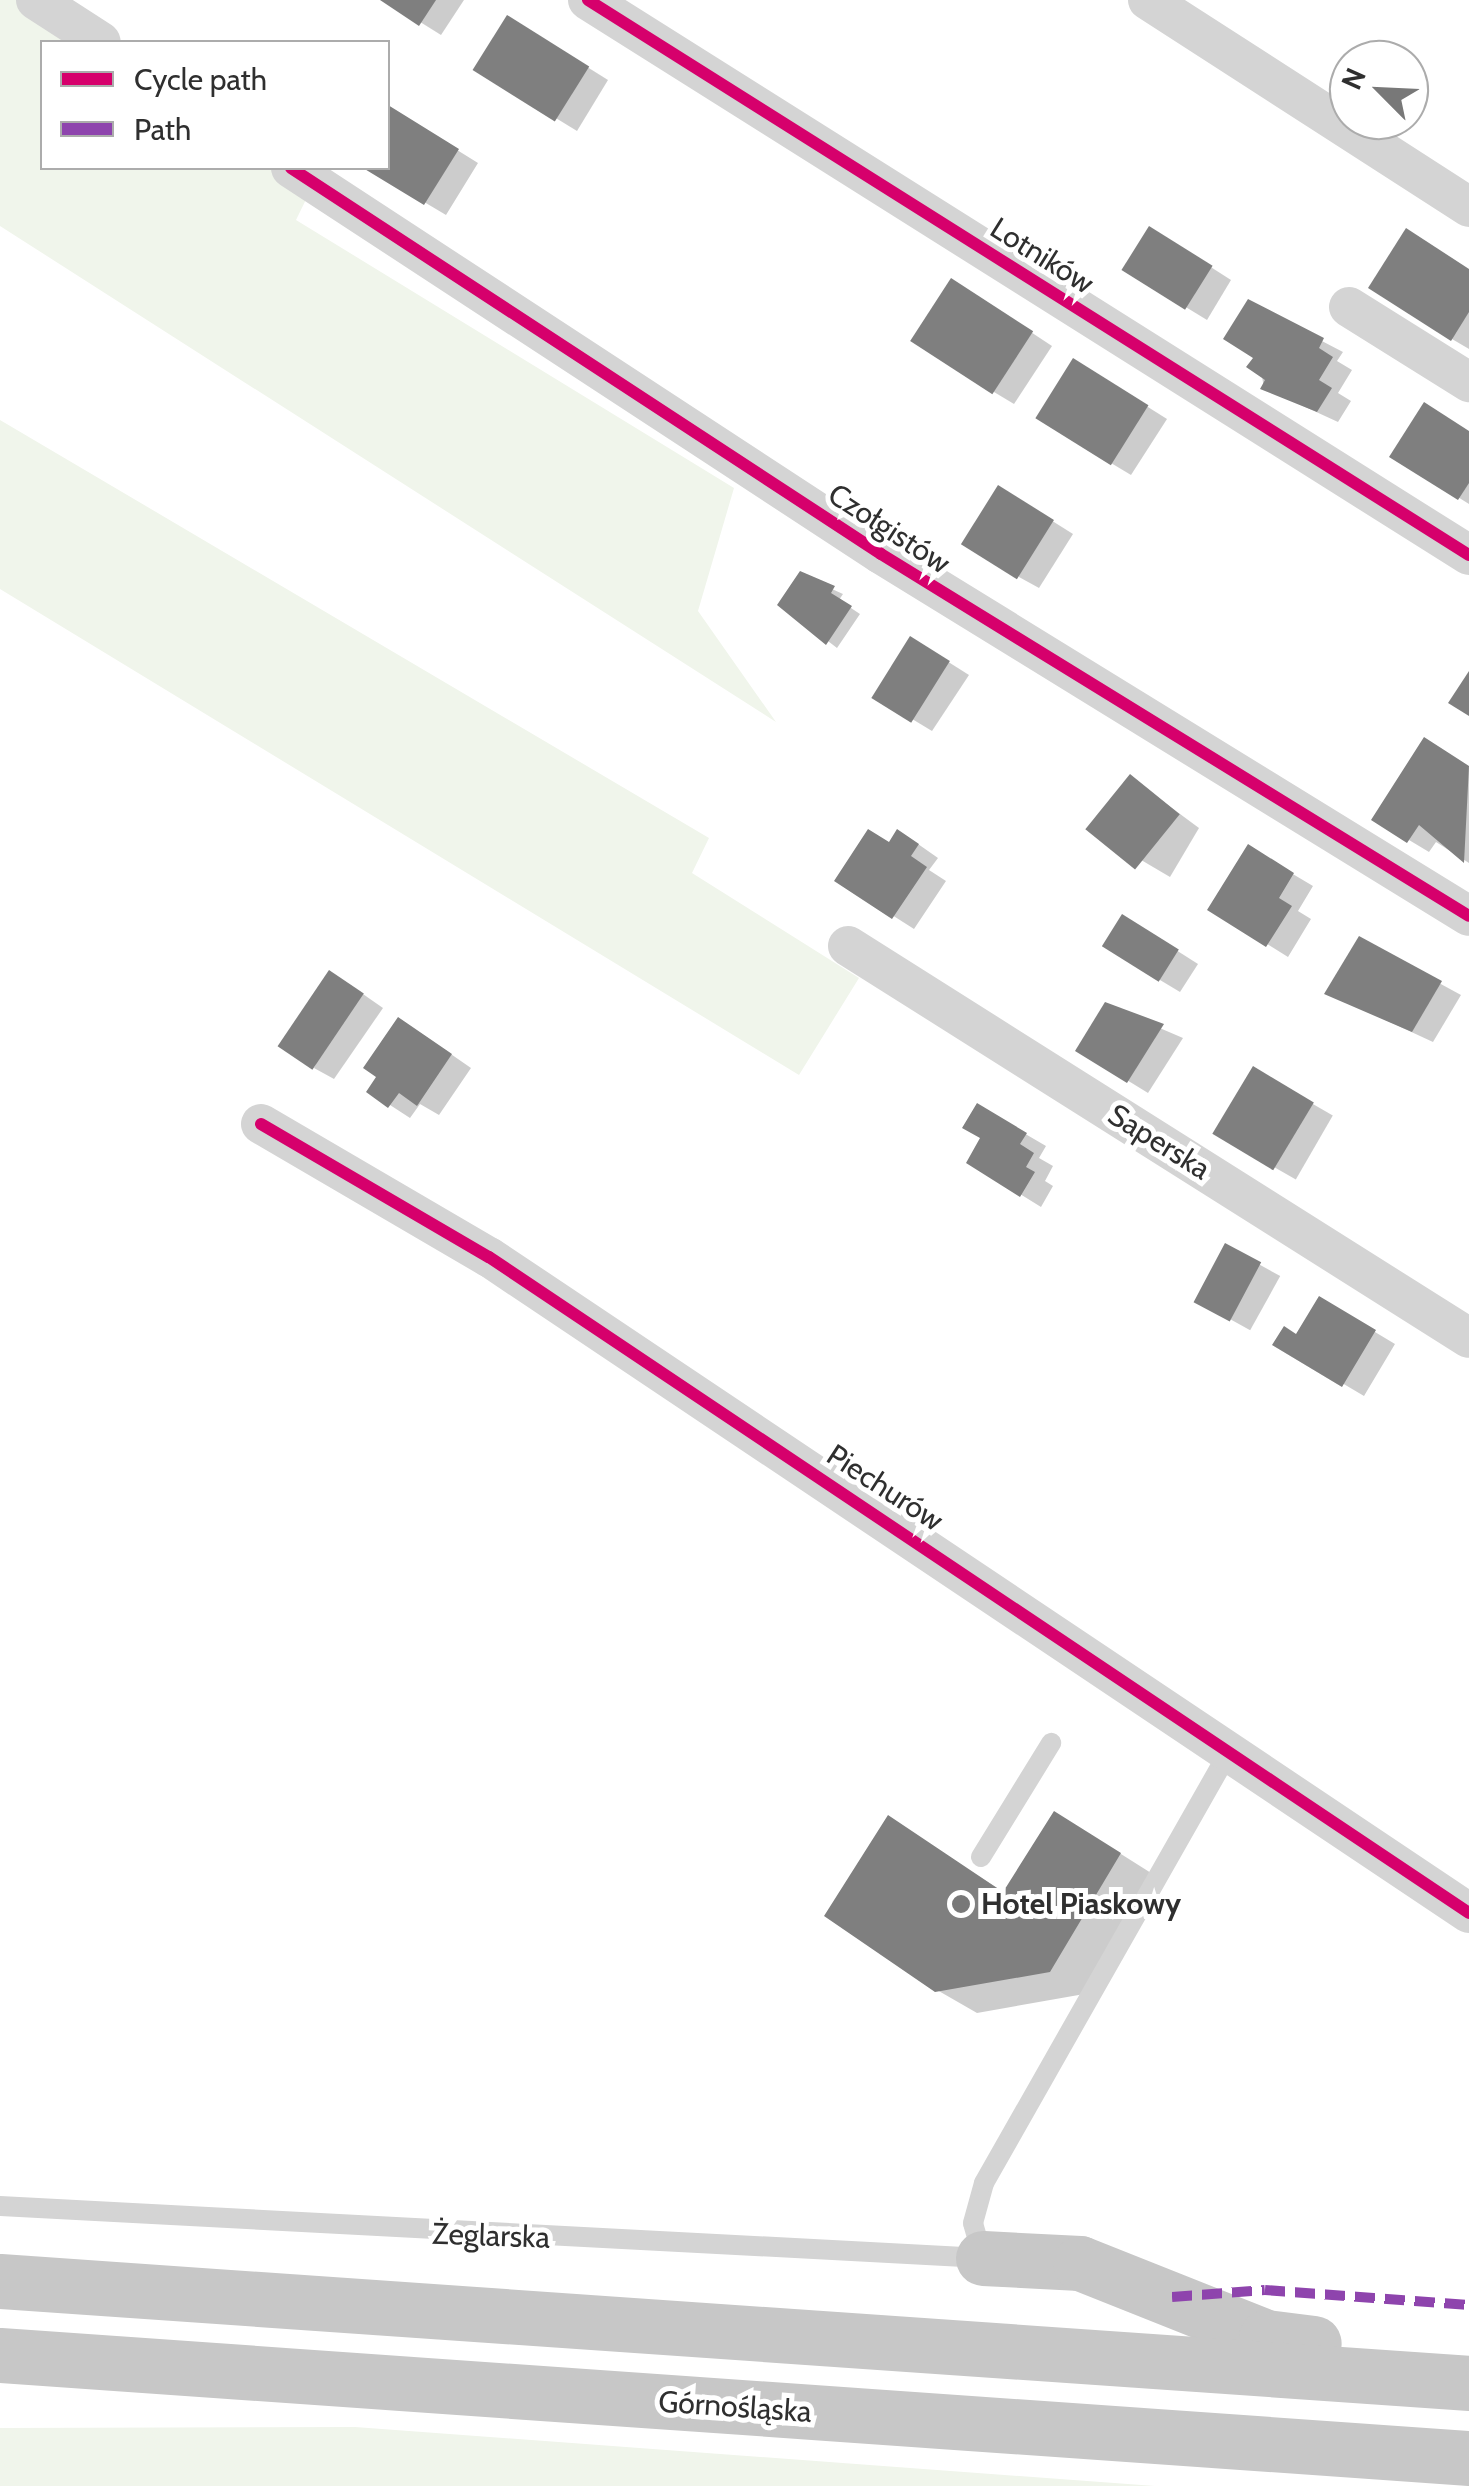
<!DOCTYPE html>
<html>
<head>
<meta charset="utf-8">
<style>
	body { margin:0 }
	#map { position:relative; width:1469px; height:2486px; overflow:hidden; background:#fff; font-family:Cabin,sans-serif }
	div>[style] { position:absolute }
	.green>* { inset:0; background:#f0f5eb }
	.shadow>* { inset:0; background:#0003; transform-origin:0 0 }
	.building>* { inset:0; background:#7f7f7f; transform-origin:0 0 }
	.lane>* { height:20px; margin:-10px; padding:0 10px; transform-origin:10px; border-radius:10px; background:#d4d4d4 }
	.street>* { height:40px; margin:-20px; padding:0 20px; transform-origin:20px; border-radius:20px; background:#d4d4d4 }
	.primary>* { height:55px; margin:-27.5px; padding:0 27.5px; transform-origin:27.5px; border-radius:27.5px; background:#c7c7c7 }
	.quiet>* { height:10px; margin-top:-5px; transform-origin:0; background:repeating-linear-gradient(90deg,#8e44ad 0 20px,transparent 0 30px) }
	.cycleway>* { height:12px; margin:-6px; padding:0 6px; transform-origin:6px; border-radius:6px; background:#d6006c }
	.dots>* { width:28px; height:28px; translate:-50% -50%; box-sizing:border-box; border:5px solid #fff; border-radius:50% }
	span { translate:-50% -50%; white-space:nowrap; text-align:center; line-height:1.15; -webkit-text-stroke:10px #fff; paint-order:stroke }
	.street-label { font-size:30px; color:#2f2f2f }
	.poi-label { font-size:30px; color:#2f2f2f; font-weight:700 }
	.left { translate:0 -50%; text-align:left }
	.legend { position:absolute; left:40px; top:40px; width:350px; height:130px; box-sizing:border-box; background:#fff; border:2px solid #acacac; margin:0; padding:12px 18px; list-style:none; font-size:30px; color:#2f2f2f }
	.legend li { display:flex; align-items:center; gap:20px; height:50px }
	.legend b { width:50px; border:2px solid #acacac }
	.north { position:absolute; left:1329px; top:40px; width:100px; height:100px; box-sizing:border-box; background:#fff; border:2px solid #acacac; border-radius:50%; rotate:294deg; font-size:28px; font-weight:700; line-height:40px; text-align:center; color:#2f2f2f }
	.north::after { content:''; display:block; margin:auto; width:35px; height:45px; background:#787878; clip-path:polygon(50% 0,100% 100%,50% 72%,0 100%) }
</style>
</head>
<body>
<div id="map">
	<div class="green">
		<i style="clip-path:polygon(0 0,34px 0,102px 42px,42px 42px,42px 168px,302px 168px,317px 177px,296px 220px,734px 488px,698px 611px,776px 722px,0 226px)"></i>
		<i style="clip-path:polygon(0 420px,709px 838px,692px 873px,859px 978px,799px 1075px,0 589px)"></i>
		<i style="clip-path:polygon(355px 2427px,1155px 2486px,0 2486px,0 2428px)"></i>
	</div>
	<div class="shadow">
		<i style="clip-path:polygon(385px 0,464px 0,441px 35px)"></i>
		<i style="clip-path:polygon(528px 30px,608px 80px,577px 131px,476px 69px)"></i>
		<i style="clip-path:polygon(388px 107px,478px 163px,446px 215px,367px 168px,388px 168px)"></i>
		<i style="clip-path:polygon(1170px 241px,1231px 280px,1207px 320px,1125px 270px)"></i>
		<i style="clip-path:polygon(1469px 270px,1469px 349px,1452px 339px)"></i>
		<i style="clip-path:polygon(972px 293px,1052px 346px,1014px 404px,994px 392px)"></i>
		<i style="clip-path:polygon(1249px 303px,1343px 352px,1337px 361px,1352px 370px,1338px 393px,1351px 401px,1338px 422px,1264px 388px)"></i>
		<i style="clip-path:polygon(1094px 373px,1167px 419px,1131px 475px,1111px 463px)"></i>
		<i style="clip-path:polygon(1469px 433px,1469px 504px,1392px 456px)"></i>
		<i style="clip-path:polygon(1019px 500px,1073px 534px,1039px 588px,1019px 577px)"></i>
		<i style="clip-path:polygon(801px 575px,843px 594px,839px 600px,860px 614px,837px 648px,781px 605px)"></i>
		<i style="clip-path:polygon(931px 651px,969px 675px,932px 731px,874px 696px)"></i>
		<i style="clip-path:polygon(1444px 752px,1469px 768px,1469px 863px,1436px 842px,1429px 852px,1409px 840px)"></i>
		<i style="clip-path:polygon(1130px 777px,1199px 828px,1170px 877px,1097px 834px)"></i>
		<i style="clip-path:polygon(891px 844px,918px 844px,938px 858px,929px 870px,946px 881px,914px 929px,837px 880px)"></i>
		<i style="clip-path:polygon(1249px 848px,1313px 886px,1298px 911px,1311px 919px,1288px 957px,1211px 909px)"></i>
		<i style="clip-path:polygon(1143px 929px,1198px 964px,1180px 992px,1160px 980px)"></i>
		<i style="clip-path:polygon(1360px 940px,1461px 995px,1433px 1042px,1327px 993px)"></i>
		<i style="clip-path:polygon(350px 985px,383px 1008px,334px 1079px,314px 1068px)"></i>
		<i style="clip-path:polygon(1106px 1005px,1183px 1038px,1148px 1093px,1078px 1050px)"></i>
		<i style="clip-path:polygon(419px 1032px,471px 1068px,439px 1115px,420px 1104px,410px 1118px,370px 1092px)"></i>
		<i style="left:1254px;top:1070px;width:91px;height:74px;rotate:30deg"></i>
		<i style="clip-path:polygon(977px 1106px,1046px 1146px,1039px 1158px,1053px 1166px,1045px 1181px,1053px 1186px,1041px 1207px,969px 1162px,984px 1137px)"></i>
		<i style="left:1226px;top:1246px;width:62px;height:62px;rotate:29deg"></i>
		<i style="clip-path:polygon(1320px 1299px,1395px 1344px,1364px 1396px,1276px 1344px,1297px 1337px)"></i>
		<i style="clip-path:polygon(889px 1819px,1005px 1893px,1094px 1837px,1159px 1878px,1090px 1993px,977px 2013px,937px 1990px)"></i>
	</div>
	<div class="building">
		<i style="clip-path:polygon(380px 0,436px 0,419px 26px)"></i>
		<i style="left:507px;top:15px;width:97px;height:65px;rotate:32deg"></i>
		<i style="clip-path:polygon(388px 105px,459px 149px,424px 205px,363px 168px,388px 168px)"></i>
		<i style="left:1149px;top:226px;width:75px;height:52px;rotate:32deg"></i>
		<i style="clip-path:polygon(1406px 228px,1469px 269px,1469px 312px,1451px 341px,1368px 288px)"></i>
		<i style="left:951px;top:278px;width:98px;height:75px;rotate:33deg"></i>
		<i style="clip-path:polygon(1248px 299px,1324px 338px,1319px 348px,1333px 357px,1319px 380px,1332px 388px,1317px 412px,1260px 389px,1265px 380px,1246px 367px,1253px 358px,1223px 339px)"></i>
		<i style="left:1073px;top:358px;width:89px;height:71px;rotate:32deg"></i>
		<i style="clip-path:polygon(1424px 402px,1469px 431px,1469px 483px,1458px 500px,1389px 457px)"></i>
		<i style="left:998px;top:485px;width:66px;height:70px;rotate:32deg"></i>
		<i style="clip-path:polygon(800px 571px,835px 586px,831px 593px,852px 606px,826px 645px,777px 605px)"></i>
		<i style="left:910px;top:636px;width:47px;height:73px;rotate:32deg"></i>
		<i style="clip-path:polygon(1469px 671px,1469px 716px,1448px 703px)"></i>
		<i style="clip-path:polygon(1424px 737px,1469px 766px,1464px 863px,1419px 825px,1407px 843px,1371px 820px)"></i>
		<i style="left:1130px;top:774px;width:64px;height:71px;rotate:39deg"></i>
		<i style="clip-path:polygon(868px 829px,889px 842px,897px 829px,919px 844px,911px 856px,927px 867px,892px 919px,834px 881px)"></i>
		<i style="clip-path:polygon(1248px 844px,1294px 873px,1279px 898px,1292px 906px,1266px 947px,1207px 910px)"></i>
		<i style="left:1122px;top:914px;width:67px;height:38px;rotate:32deg"></i>
		<i style="clip-path:polygon(1359px 936px,1442px 981px,1412px 1032px,1324px 994px)"></i>
		<i style="left:329px;top:970px;width:42px;height:92px;rotate:34deg"></i>
		<i style="clip-path:polygon(1105px 1002px,1164px 1024px,1127px 1083px,1075px 1051px)"></i>
		<i style="clip-path:polygon(398px 1017px,452px 1054px,417px 1106px,399px 1093px,388px 1108px,366px 1092px,376px 1077px,363px 1068px)"></i>
		<i style="left:1253px;top:1066px;width:71px;height:79px;rotate:31deg"></i>
		<i style="clip-path:polygon(977px 1103px,1027px 1133px,1020px 1144px,1034px 1153px,1026px 1167px,1035px 1172px,1020px 1197px,966px 1163px,980px 1138px,962px 1128px)"></i>
		<i style="left:1225px;top:1243px;width:41px;height:67px;rotate:28deg"></i>
		<i style="clip-path:polygon(1319px 1296px,1376px 1330px,1342px 1387px,1272px 1345px,1284px 1326px,1296px 1334px)"></i>
		<i style="clip-path:polygon(1054px 1811px,1121px 1853px,1050px 1972px,935px 1992px,824px 1916px,888px 1815px,1003px 1892px)"></i>
	</div>
	<div class="lane">
		<i style="left:981px;top:1857px;width:134px;rotate:-58.4deg"></i>
		<i style="left:0;top:2206px;width:984px;rotate:3.03deg"></i>
		<i style="left:983px;top:2258px;width:36px;rotate:-106deg"></i>
		<i style="left:973px;top:2223px;width:41px;rotate:-74.6deg"></i>
		<i style="left:984px;top:2183px;width:500px;rotate:-60.41deg"></i>
	</div>
	<div class="street">
		<i style="left:36px;top:0;width:77px;rotate:32.9deg"></i>
		<i style="left:588px;top:0;width:1041px;rotate:32.21deg"></i>
		<i style="left:1148px;top:0;width:382px;rotate:32.8deg"></i>
		<i style="left:291px;top:168px;width:705px;rotate:33.19deg"></i>
		<i style="left:881px;top:554px;width:690px;rotate:31.62deg"></i>
		<i style="left:1349px;top:307px;width:142px;rotate:32deg"></i>
		<i style="left:848px;top:946px;width:734px;rotate:32.26deg"></i>
		<i style="left:261px;top:1124px;width:264px;rotate:30.3deg"></i>
		<i style="left:489px;top:1257px;width:1179px;rotate:33.8deg"></i>
	</div>
	<div class="primary">
		<i style="left:983px;top:2258px;width:97px;rotate:3deg"></i>
		<i style="left:1080px;top:2263px;width:200px;rotate:21.7deg"></i>
		<i style="left:1266px;top:2337px;width:48px;rotate:7.1deg"></i>
		<i style="left:0;top:2281px;width:1473px;rotate:3.97deg"></i>
		<i style="left:0;top:2355px;width:1473px;rotate:4.01deg"></i>
	</div>
	<div class="quiet">
		<i style="left:1172px;top:2297px;width:93px;rotate:-4.3deg"></i>
		<i style="left:1265px;top:2290px;width:205px;rotate:4.2deg"></i>
	</div>
	<div class="cycleway">
		<i style="left:588px;top:0;width:1041px;rotate:32.21deg"></i>
		<i style="left:291px;top:168px;width:705px;rotate:33.19deg"></i>
		<i style="left:881px;top:554px;width:690px;rotate:31.62deg"></i>
		<i style="left:261px;top:1124px;width:264px;rotate:30.3deg"></i>
		<i style="left:489px;top:1257px;width:1179px;rotate:33.8deg"></i>
	</div>
	<div class="dots">
		<i style="left:961px;top:1904px;background:#787878"></i>
	</div>
	<div class="street-label">
		<span style="left:1042px;top:256px;rotate:32deg">Lotników</span>
		<span style="left:889px;top:529px;rotate:33deg">Czołgistów</span>
		<span style="left:1159px;top:1142px;rotate:32deg">Saperska</span>
		<span style="left:885px;top:1488px;rotate:33deg">Piechurów</span>
		<span style="left:491px;top:2236px;rotate:2deg">Żeglarska</span>
		<span style="left:735px;top:2407px;rotate:4deg">Górnośląska</span>
	</div>
	<div class="poi-label">
		<span class="left" style="left:981px;top:1904px">Hotel Piaskowy</span>
	</div>
	<ul class="legend">
	<li><b style="height:12px;background:#d6006c"></b>Cycle path</li>
	<li><b style="height:12px;background:#8e44ad"></b>Path</li>
	</ul>
	<div class="north">N</div>
</div>
</body>
</html>
